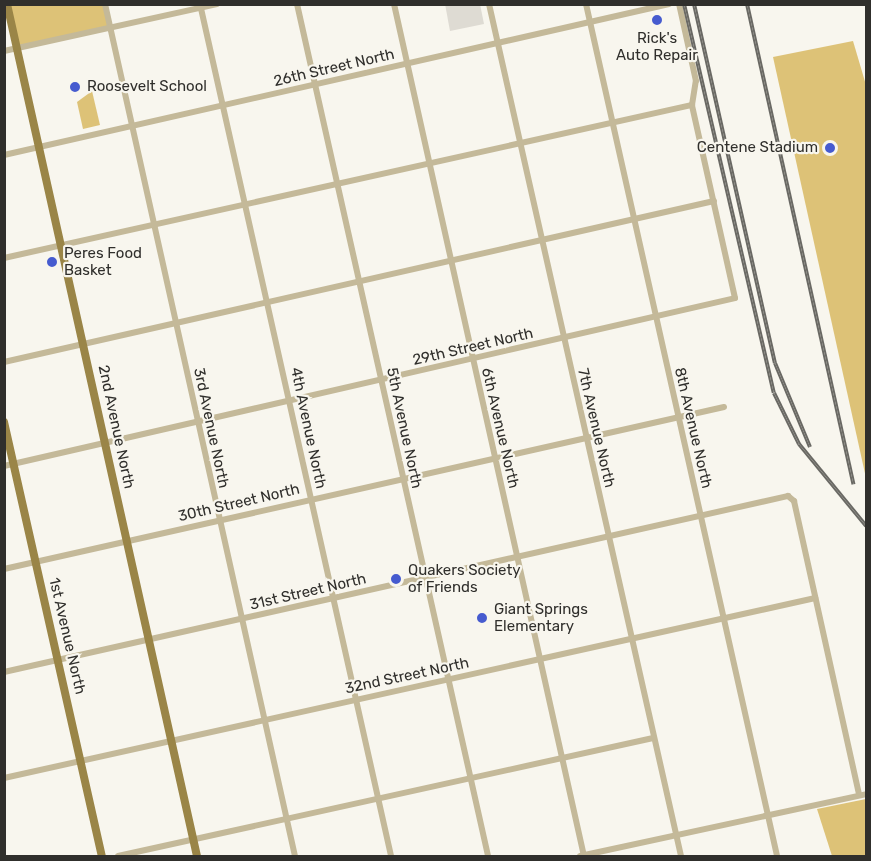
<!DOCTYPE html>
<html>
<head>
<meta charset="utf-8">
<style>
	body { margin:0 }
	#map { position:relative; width:871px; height:861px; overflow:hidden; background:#f8f6ee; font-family:Rubik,sans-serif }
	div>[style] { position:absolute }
	.green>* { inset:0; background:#ddc277 }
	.building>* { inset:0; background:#dedbd3 }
	.minor>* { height:6px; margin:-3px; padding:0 3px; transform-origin:3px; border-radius:3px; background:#c4b999 }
	.major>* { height:8px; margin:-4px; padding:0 4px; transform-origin:4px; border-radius:4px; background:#9a8547 }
	.rail>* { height:4px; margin-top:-2px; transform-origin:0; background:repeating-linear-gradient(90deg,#f8f6ee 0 4.5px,#6a6964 0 9px); box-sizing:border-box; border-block:2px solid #6a6964 }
	.dots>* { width:16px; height:16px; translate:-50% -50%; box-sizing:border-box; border:3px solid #f8f6ee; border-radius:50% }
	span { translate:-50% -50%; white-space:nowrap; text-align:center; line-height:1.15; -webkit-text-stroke:4.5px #f8f6ee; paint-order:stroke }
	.poi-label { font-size:15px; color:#302f2c }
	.left { translate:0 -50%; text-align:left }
	.right { translate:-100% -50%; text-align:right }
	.street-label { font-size:15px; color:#302f2c }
	.frame { position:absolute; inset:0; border:6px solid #302f2c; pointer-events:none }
</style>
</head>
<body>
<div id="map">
	<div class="green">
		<i style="clip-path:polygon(7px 5px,105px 5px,110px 28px,17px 48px)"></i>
		<i style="clip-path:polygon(853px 41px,866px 85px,866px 478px,773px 57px)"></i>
		<i style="clip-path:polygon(92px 91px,100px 125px,83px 129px,77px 102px)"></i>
		<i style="clip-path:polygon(866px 799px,866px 856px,832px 856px,817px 809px)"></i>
	</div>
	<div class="building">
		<i style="clip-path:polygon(445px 4px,480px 4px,484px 24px,450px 31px)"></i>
	</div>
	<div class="minor">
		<i style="left:105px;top:4px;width:873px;rotate:77.43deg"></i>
		<i style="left:200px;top:4px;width:873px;rotate:77.36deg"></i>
		<i style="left:297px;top:4px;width:873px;rotate:77.36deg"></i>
		<i style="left:394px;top:4px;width:873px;rotate:77.43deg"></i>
		<i style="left:489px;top:4px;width:873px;rotate:77.3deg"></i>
		<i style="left:586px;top:4px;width:873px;rotate:77.36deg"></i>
		<i style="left:4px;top:51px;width:218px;rotate:-12.4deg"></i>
		<i style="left:4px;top:155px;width:682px;rotate:-12.79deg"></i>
		<i style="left:4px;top:258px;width:705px;rotate:-12.54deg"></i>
		<i style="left:4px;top:362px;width:728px;rotate:-12.78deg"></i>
		<i style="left:4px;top:466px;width:750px;rotate:-12.94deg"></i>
		<i style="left:735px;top:298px;width:198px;rotate:-102.6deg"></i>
		<i style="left:692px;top:105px;width:24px;rotate:-81deg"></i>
		<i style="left:696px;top:81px;width:79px;rotate:-102.4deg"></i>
		<i style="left:4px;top:569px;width:738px;rotate:-12.68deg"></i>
		<i style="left:4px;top:672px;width:804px;rotate:-12.65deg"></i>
		<i style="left:788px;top:496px;width:8px;rotate:40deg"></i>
		<i style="left:794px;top:501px;width:301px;rotate:77.5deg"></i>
		<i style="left:4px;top:778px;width:831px;rotate:-12.51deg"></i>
		<i style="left:118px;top:856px;width:548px;rotate:-12.44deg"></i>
		<i style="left:580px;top:856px;width:293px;rotate:-12.2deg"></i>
	</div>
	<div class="major">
		<i style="left:7px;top:4px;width:873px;rotate:77.43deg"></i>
		<i style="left:4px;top:422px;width:445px;rotate:77.3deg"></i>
	</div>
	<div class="rail">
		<i style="left:684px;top:4px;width:399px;rotate:77deg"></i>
		<i style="left:774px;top:393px;width:57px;rotate:63.9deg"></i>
		<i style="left:799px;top:444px;width:106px;rotate:50.7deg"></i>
		<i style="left:694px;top:4px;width:368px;rotate:77.3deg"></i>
		<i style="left:775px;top:363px;width:91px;rotate:67.4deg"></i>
		<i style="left:747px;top:4px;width:492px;rotate:77.5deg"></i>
	</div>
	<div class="dots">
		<i style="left:657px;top:20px;background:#465bcf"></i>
		<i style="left:75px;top:87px;background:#465bcf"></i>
		<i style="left:830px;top:148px;background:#465bcf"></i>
		<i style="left:52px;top:262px;background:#465bcf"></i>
		<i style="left:396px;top:579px;background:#465bcf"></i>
		<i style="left:482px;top:618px;background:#465bcf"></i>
	</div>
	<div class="poi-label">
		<span style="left:657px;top:47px">Rick's<br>Auto Repair</span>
		<span class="left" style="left:87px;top:87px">Roosevelt School</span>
		<span class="right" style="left:818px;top:148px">Centene Stadium</span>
		<span class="left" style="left:64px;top:262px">Peres Food<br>Basket</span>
		<span class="left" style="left:408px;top:579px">Quakers Society<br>of Friends</span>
		<span class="left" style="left:494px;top:618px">Giant Springs<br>Elementary</span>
	</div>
	<div class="street-label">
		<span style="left:334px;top:68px;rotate:-13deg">26th Street North</span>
		<span style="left:473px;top:347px;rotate:-13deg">29th Street North</span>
		<span style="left:116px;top:427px;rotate:78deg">2nd Avenue North</span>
		<span style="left:211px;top:428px;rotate:78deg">3rd Avenue North</span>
		<span style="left:308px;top:428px;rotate:78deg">4th Avenue North</span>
		<span style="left:404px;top:428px;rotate:78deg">5th Avenue North</span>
		<span style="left:500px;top:428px;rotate:77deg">6th Avenue North</span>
		<span style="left:596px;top:428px;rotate:77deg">7th Avenue North</span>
		<span style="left:693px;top:428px;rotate:77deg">8th Avenue North</span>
		<span style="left:239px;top:503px;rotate:-13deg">30th Street North</span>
		<span style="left:308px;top:592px;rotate:-13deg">31st Street North</span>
		<span style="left:67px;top:636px;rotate:77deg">1st Avenue North</span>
		<span style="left:407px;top:676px;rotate:-12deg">32nd Street North</span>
	</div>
	<div class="frame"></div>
</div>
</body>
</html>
